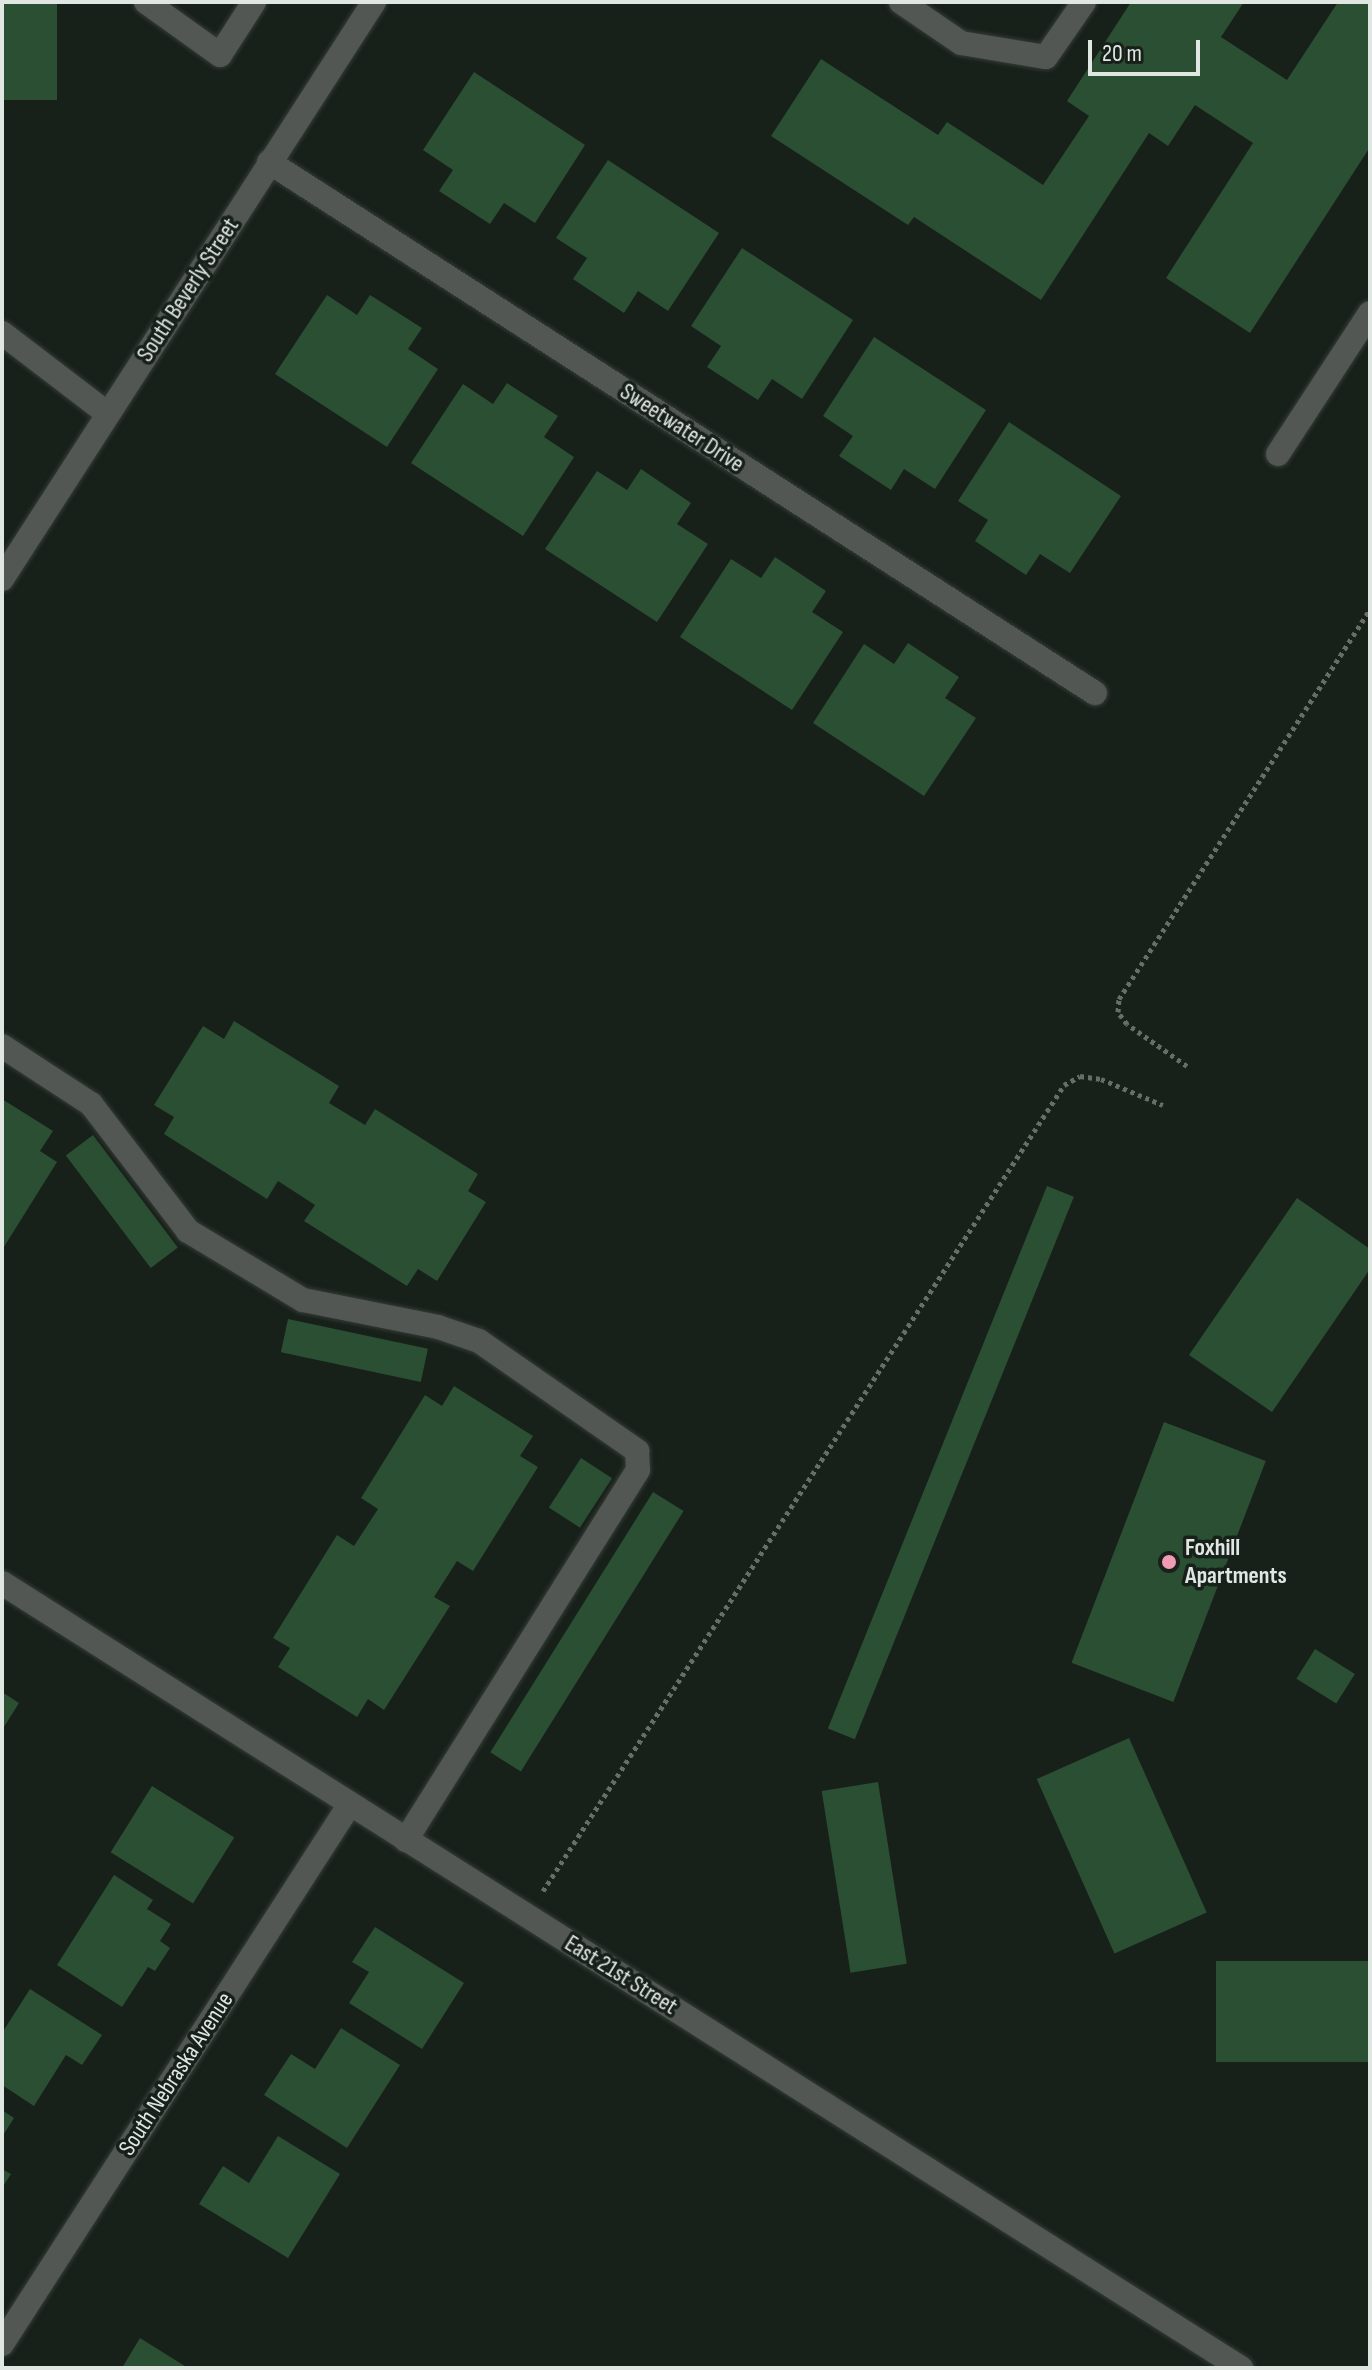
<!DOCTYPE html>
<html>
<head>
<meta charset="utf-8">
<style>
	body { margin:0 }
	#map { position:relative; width:1372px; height:2370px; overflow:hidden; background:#18201a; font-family:"Sofia Sans Condensed",sans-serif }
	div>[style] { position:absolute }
	.building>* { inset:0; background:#2a4f33; transform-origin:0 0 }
	.path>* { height:5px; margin-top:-2.5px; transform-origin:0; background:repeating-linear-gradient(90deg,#676e68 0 4px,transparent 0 8px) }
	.roads { filter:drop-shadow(0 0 2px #343c36) drop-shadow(0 0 2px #343c36) }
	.minor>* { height:24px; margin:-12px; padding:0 12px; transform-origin:12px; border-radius:12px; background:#535754 }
	.dots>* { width:22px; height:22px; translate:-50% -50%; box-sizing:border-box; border:4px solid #18201a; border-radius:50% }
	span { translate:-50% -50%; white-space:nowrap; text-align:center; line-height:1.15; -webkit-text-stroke:7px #18201a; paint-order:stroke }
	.street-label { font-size:24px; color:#e0e6e1 }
	.poi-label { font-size:24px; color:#e0e6e1; font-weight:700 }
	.left { translate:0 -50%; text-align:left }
	.frame { position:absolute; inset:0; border:4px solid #e0e6e1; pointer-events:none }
	.scale { position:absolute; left:1088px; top:40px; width:112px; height:36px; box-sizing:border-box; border:4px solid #e0e6e1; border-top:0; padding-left:10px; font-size:24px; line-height:28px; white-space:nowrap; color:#e0e6e1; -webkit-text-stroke:6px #18201a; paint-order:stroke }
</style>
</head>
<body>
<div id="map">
	<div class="building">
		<i style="left:2px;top:2px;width:55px;height:98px"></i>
		<i style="clip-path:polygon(1131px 2px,1244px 2px,1221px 37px,1287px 80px,1338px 2px,1370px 2px,1370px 147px,1250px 333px,1166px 278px,1253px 143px,1195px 105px,1168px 146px,1149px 133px,1041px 300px,914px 217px,908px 225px,771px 136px,821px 59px,938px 135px,947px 122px,1043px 185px,1089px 116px,1067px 101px)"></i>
		<i style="clip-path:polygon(474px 72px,585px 145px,535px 223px,504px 203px,490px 224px,439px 191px,453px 170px,423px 150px)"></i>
		<i style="clip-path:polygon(608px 160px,719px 233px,668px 311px,638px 291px,624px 313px,573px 279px,587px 258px,556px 238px)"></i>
		<i style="clip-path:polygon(742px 248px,853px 320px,802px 399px,772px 379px,758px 400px,707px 367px,721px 346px,691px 326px)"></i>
		<i style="clip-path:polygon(327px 295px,357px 315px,370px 295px,422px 328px,408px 349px,438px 369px,387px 447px,275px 374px)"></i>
		<i style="clip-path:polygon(874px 337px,986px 410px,935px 489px,904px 469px,891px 490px,839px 456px,853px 436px,823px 416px)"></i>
		<i style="clip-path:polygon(507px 383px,558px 416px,544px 437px,574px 457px,523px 536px,411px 463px,463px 384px,493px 404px)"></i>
		<i style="clip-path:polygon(1009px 422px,1121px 496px,1070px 573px,1040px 554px,1026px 575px,975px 541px,988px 520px,958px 501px)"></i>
		<i style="clip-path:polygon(641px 469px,691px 503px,677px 524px,708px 544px,657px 622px,545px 549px,597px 471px,627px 490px)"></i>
		<i style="clip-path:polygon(775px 557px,826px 591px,812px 612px,843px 632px,792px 710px,680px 637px,731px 559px,761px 578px)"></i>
		<i style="clip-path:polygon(908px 643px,959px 677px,945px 698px,976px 718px,924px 796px,813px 723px,864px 644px,894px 664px)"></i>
		<i style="clip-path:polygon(234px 1021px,339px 1086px,329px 1103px,365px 1125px,375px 1109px,478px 1174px,468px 1191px,486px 1202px,437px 1281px,418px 1269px,407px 1286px,304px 1221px,315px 1205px,278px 1181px,267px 1199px,164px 1134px,174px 1117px,154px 1105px,203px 1026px,224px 1039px)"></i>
		<i style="clip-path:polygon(2px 1099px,53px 1131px,40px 1151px,57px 1162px,2px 1250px)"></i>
		<i style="left:93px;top:1135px;width:141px;height:34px;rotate:53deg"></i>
		<i style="left:1047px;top:1186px;width:29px;height:585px;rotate:22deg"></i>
		<i style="clip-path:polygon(1297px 1198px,1370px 1249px,1370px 1269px,1272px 1412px,1189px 1355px)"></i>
		<i style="left:288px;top:1319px;width:143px;height:34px;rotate:12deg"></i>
		<i style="clip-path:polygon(454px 1386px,533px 1436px,520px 1456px,538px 1467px,473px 1571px,457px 1561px,434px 1597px,450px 1606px,384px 1710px,368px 1699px,357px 1717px,278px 1667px,290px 1648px,273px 1638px,337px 1535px,354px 1546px,378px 1509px,361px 1498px,425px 1395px,442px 1406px)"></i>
		<i style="left:1164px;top:1422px;width:109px;height:258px;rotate:21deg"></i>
		<i style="left:581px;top:1458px;width:37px;height:59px;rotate:33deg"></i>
		<i style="left:653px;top:1492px;width:36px;height:307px;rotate:32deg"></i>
		<i style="left:1315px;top:1649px;width:47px;height:35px;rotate:32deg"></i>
		<i style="clip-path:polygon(2px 1692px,19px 1703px,2px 1730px)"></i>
		<i style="left:1129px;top:1738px;width:191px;height:101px;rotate:66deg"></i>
		<i style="left:878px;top:1782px;width:184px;height:57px;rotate:81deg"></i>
		<i style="left:152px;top:1786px;width:97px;height:78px;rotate:32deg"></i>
		<i style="clip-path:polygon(114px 1875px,153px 1900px,147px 1909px,171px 1924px,160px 1941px,170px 1948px,155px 1971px,148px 1967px,122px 2007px,57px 1965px)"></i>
		<i style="clip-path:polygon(375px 1927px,464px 1983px,422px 2049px,349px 2003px,369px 1972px,352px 1962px)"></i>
		<i style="left:1370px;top:1961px;width:101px;height:154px;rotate:90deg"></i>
		<i style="clip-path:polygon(30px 1989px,102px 2035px,82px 2065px,66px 2055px,34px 2106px,2px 2085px,2px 2033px)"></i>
		<i style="clip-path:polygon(341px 2028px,400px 2065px,347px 2148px,264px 2095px,291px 2054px,315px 2069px)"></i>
		<i style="clip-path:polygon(2px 2110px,14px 2118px,2px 2137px)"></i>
		<i style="clip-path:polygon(278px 2136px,340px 2174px,288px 2258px,199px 2204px,223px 2166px,249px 2183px)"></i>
		<i style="clip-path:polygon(2px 2169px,11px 2174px,2px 2188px)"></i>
		<i style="clip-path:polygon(140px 2338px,188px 2368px,122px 2368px)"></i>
	</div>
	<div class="path">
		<i style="left:1187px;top:1066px;width:73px;rotate:-145deg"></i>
		<i style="left:1127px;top:1024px;width:15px;rotate:-127deg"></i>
		<i style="left:1118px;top:1012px;width:13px;rotate:-86deg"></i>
		<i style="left:1119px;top:999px;width:464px;rotate:-57.2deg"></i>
		<i style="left:543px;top:1891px;width:960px;rotate:-57.12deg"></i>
		<i style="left:1064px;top:1085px;width:18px;rotate:-29deg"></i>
		<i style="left:1080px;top:1076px;width:21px;rotate:8deg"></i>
		<i style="left:1101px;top:1079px;width:67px;rotate:22.8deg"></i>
	</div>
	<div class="roads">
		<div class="minor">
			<i style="left:146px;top:2px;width:91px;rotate:35.6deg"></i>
			<i style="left:220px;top:55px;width:63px;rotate:-57.3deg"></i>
			<i style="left:901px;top:2px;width:73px;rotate:34.3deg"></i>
			<i style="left:961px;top:43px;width:86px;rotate:9.4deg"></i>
			<i style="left:1046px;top:57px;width:67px;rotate:-55.4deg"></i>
			<i style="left:269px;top:162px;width:982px;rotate:32.74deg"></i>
			<i style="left:2px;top:333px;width:133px;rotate:37.4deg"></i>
			<i style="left:1278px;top:454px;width:168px;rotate:-56.9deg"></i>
			<i style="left:2px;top:579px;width:687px;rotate:-57.19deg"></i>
			<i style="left:2px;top:1046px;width:106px;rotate:33.1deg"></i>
			<i style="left:91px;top:1104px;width:160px;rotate:52.6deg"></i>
			<i style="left:188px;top:1231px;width:134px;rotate:31deg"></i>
			<i style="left:303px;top:1300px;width:138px;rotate:11.3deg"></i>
			<i style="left:438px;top:1327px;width:43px;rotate:18.9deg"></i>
			<i style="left:479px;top:1341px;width:193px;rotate:34.8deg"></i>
			<i style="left:637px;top:1451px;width:19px;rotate:87deg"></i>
			<i style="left:638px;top:1470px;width:437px;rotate:122.1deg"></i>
			<i style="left:2px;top:1583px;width:1467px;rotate:32.36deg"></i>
			<i style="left:2px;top:2344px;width:642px;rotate:-57.2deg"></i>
		</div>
	</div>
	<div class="dots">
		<i style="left:1169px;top:1562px;background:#f19ab3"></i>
	</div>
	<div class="street-label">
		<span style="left:188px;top:290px;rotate:-57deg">South Beverly Street</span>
		<span style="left:682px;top:428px;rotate:33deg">Sweetwater Drive</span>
		<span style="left:621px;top:1975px;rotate:32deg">East 21st Street</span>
		<span style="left:176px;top:2074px;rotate:-57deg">South Nebraska Avenue</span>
	</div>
	<div class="poi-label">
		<span class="left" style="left:1185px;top:1562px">Foxhill<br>Apartments</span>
	</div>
	<div class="frame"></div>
	<div class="scale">20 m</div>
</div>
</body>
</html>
